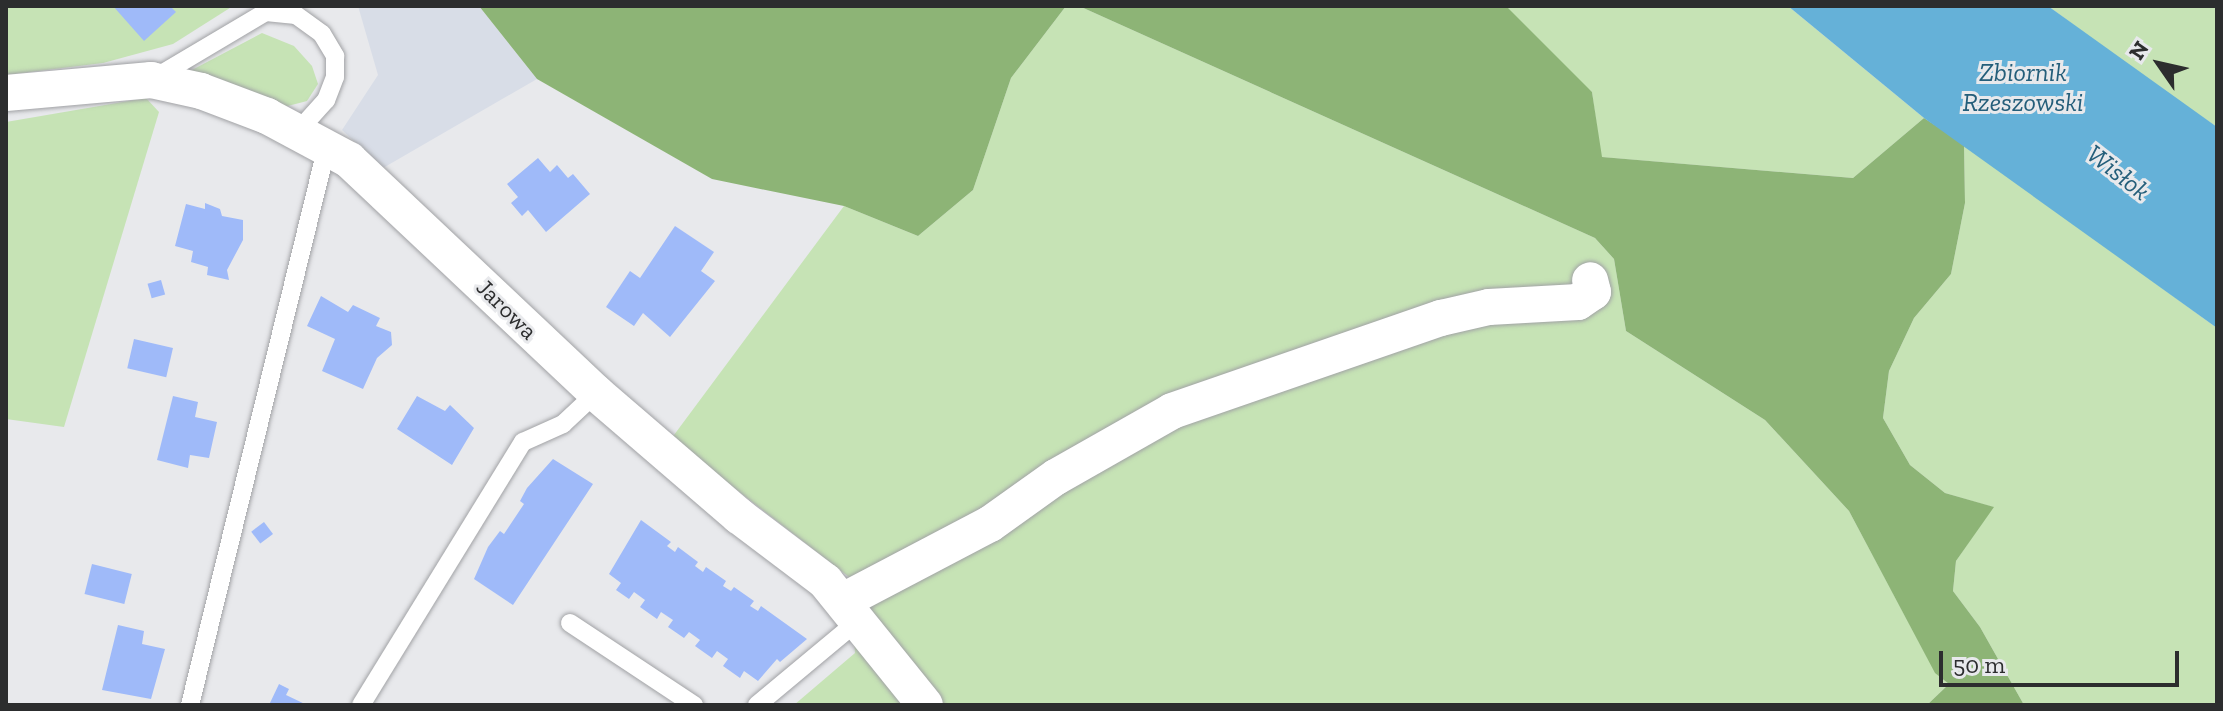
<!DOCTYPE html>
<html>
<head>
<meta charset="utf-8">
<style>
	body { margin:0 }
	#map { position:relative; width:2223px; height:711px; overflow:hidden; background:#e8e9ec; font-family:"Zilla Slab",serif }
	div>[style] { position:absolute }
	.built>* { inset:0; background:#d8dde7 }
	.green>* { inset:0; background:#c6e3b5 }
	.forest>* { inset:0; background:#8db476 }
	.water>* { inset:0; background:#65b1d8 }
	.building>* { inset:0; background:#9fbaf9; transform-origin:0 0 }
	.roads { filter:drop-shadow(0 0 2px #a1a2a5) drop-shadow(0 0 2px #a1a2a5) }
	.service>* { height:18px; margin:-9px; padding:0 9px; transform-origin:9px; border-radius:9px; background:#fff }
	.minor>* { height:36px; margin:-18px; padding:0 18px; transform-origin:18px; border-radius:18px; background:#fff }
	span { translate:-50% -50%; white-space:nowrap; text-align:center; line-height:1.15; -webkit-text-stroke:6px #e8e9ec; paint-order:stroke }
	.street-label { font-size:24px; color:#2c2d2e }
	.water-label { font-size:26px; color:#245e7a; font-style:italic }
	.frame { position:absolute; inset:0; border:8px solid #2c2d2e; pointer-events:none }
	.north { position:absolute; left:2119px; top:24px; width:80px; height:80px; -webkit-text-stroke:6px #e8e9ec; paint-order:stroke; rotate:304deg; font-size:22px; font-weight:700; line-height:32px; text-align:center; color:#2c2d2e }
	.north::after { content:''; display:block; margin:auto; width:28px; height:36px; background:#2c2d2e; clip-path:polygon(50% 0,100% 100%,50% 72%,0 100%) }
	.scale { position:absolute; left:1939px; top:651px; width:240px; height:36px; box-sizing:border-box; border:4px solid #2c2d2e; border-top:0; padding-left:10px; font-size:24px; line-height:28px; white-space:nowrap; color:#2c2d2e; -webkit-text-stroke:6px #e8e9ec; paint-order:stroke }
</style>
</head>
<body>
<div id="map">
	<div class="built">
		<i style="clip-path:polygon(358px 6px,479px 6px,537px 79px,383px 168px,342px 130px,378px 75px)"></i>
	</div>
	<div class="green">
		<i style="clip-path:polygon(6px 6px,233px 6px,173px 44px,103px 63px,6px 75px)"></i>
		<i style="clip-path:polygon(1066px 6px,1079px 6px,1595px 238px,1614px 259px,1626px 331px,1765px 420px,1849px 511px,1935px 672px,1949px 684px,1927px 705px,794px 705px,855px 653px,849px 577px,671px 439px,844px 206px,918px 236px,973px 190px,1011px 78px)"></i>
		<i style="clip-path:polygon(1490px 6px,1788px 6px,1924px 118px,1853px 178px,1601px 157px,1592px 92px)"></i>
		<i style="clip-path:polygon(2048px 6px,2217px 6px,2217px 127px,2156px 86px)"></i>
		<i style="clip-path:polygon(262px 33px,294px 46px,312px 66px,318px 84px,307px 101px,280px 108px,190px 71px)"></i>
		<i style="clip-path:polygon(146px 98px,159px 112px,64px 427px,6px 419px,6px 122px)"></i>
		<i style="clip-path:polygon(1964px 144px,2217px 328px,2217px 705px,2024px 705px,1980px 627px,1953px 591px,1956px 561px,1993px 507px,1945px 493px,1910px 465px,1883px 418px,1889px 371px,1914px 318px,1951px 274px,1965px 203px)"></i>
	</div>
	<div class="forest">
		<i style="clip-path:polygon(479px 6px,1066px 6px,1011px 78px,973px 190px,918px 236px,844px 206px,712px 179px,537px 79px)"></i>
		<i style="clip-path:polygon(1079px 6px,1507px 7px,1592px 92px,1602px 157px,1853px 178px,1924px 118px,1964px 144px,1965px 203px,1951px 274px,1914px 318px,1889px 371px,1883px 418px,1910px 465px,1945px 493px,1994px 507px,1956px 561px,1953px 591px,1980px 627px,2024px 705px,1927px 705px,1949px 684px,1935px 673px,1849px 511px,1765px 420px,1626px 331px,1614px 259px,1595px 238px)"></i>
	</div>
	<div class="water">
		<i style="clip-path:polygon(1788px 6px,2048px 6px,2217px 127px,2217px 328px,1924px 118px)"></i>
	</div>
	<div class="building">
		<i style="clip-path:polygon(113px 6px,170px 6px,176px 12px,144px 41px)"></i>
		<i style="clip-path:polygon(538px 158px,550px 172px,557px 165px,568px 178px,573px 174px,590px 194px,546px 232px,528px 210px,522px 216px,511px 203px,518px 197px,507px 184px)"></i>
		<i style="clip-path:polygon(205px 203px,220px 209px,222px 216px,243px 220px,243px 240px,227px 270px,229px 280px,207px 275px,208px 267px,191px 262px,193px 251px,175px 246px,186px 204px,205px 209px)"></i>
		<i style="clip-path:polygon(675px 226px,714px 252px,701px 271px,715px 281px,670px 337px,643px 313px,634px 326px,606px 307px,630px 271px,640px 278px)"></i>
		<i style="left:161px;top:280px;width:15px;height:14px;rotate:74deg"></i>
		<i style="clip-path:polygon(321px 296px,348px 312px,353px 305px,380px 318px,376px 326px,391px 332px,392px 345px,377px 358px,363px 389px,322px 371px,335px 339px,307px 326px)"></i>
		<i style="left:134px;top:339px;width:40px;height:30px;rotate:13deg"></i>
		<i style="clip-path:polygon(173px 396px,198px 402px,195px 417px,217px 422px,209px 458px,190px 455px,188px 468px,157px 460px)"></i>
		<i style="clip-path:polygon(417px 396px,445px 411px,450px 405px,474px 428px,452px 465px,397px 429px)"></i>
		<i style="clip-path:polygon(553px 459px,593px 484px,513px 605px,474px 579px,488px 547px,500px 531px,504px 534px,524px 504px,520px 501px,527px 488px)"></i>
		<i style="clip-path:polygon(641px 520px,671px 542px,667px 546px,675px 552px,678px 547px,698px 562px,695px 566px,703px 572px,706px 567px,726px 581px,723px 586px,731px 591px,734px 587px,754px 601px,750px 606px,758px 611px,761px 606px,807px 639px,780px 662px,777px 659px,758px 681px,744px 671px,740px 678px,723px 666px,728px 659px,717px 651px,712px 658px,695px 646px,700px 640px,689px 632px,684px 638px,668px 627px,673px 620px,661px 612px,657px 619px,640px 607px,645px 600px,634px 592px,629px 599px,616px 590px,621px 583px,609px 574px)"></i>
		<i style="left:264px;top:522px;width:15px;height:16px;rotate:53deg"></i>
		<i style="left:92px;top:564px;width:41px;height:31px;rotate:14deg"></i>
		<i style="clip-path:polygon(118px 625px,144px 631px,142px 644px,165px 649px,151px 699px,102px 690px)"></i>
		<i style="clip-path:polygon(279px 684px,289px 689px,286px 695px,307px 705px,269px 705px)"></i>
	</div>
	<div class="roads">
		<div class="service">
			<i style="left:153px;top:79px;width:131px;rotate:-30.7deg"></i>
			<i style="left:266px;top:12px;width:30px;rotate:6deg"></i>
			<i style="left:296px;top:15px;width:32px;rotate:36deg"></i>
			<i style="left:322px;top:34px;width:26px;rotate:59deg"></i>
			<i style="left:335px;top:56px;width:21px;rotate:90deg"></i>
			<i style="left:335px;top:77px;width:25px;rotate:111deg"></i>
			<i style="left:326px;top:100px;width:40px;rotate:132deg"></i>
			<i style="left:570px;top:623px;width:149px;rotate:33.5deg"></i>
			<i style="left:190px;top:705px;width:576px;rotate:-76.23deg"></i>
			<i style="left:361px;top:705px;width:309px;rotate:-58.4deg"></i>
			<i style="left:523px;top:442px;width:44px;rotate:-24.2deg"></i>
			<i style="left:563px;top:424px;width:45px;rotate:-43.2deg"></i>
			<i style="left:757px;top:705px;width:133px;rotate:-39.8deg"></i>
		</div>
		<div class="minor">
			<i style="left:6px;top:93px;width:146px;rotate:-5.1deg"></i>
			<i style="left:151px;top:80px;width:51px;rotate:12.4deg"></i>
			<i style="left:201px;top:91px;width:71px;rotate:20.7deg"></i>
			<i style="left:267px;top:116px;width:93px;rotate:28.2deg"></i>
			<i style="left:349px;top:160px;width:340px;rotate:43.3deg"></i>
			<i style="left:596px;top:393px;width:189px;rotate:40.7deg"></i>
			<i style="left:739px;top:516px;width:108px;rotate:37.1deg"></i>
			<i style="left:825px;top:581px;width:159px;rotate:51.1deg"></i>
			<i style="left:845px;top:600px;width:164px;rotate:-27.7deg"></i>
			<i style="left:990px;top:524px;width:81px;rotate:-35.5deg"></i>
			<i style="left:1056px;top:477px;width:133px;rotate:-29.6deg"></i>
			<i style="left:1172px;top:411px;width:285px;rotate:-19.1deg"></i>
			<i style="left:1441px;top:318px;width:49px;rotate:-12.9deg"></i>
			<i style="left:1489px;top:307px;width:89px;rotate:-3.2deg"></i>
			<i style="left:1578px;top:302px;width:18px;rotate:-34deg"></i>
			<i style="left:1593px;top:292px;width:12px;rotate:-104deg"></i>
		</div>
	</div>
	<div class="street-label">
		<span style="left:507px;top:309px;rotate:45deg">Jarowa</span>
	</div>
	<div class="water-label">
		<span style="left:2023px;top:88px">Zbiornik<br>Rzeszowski</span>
		<span style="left:2118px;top:173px;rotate:38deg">Wisłok</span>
	</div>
	<div class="frame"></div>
	<div class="north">N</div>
	<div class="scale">50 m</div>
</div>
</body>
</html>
